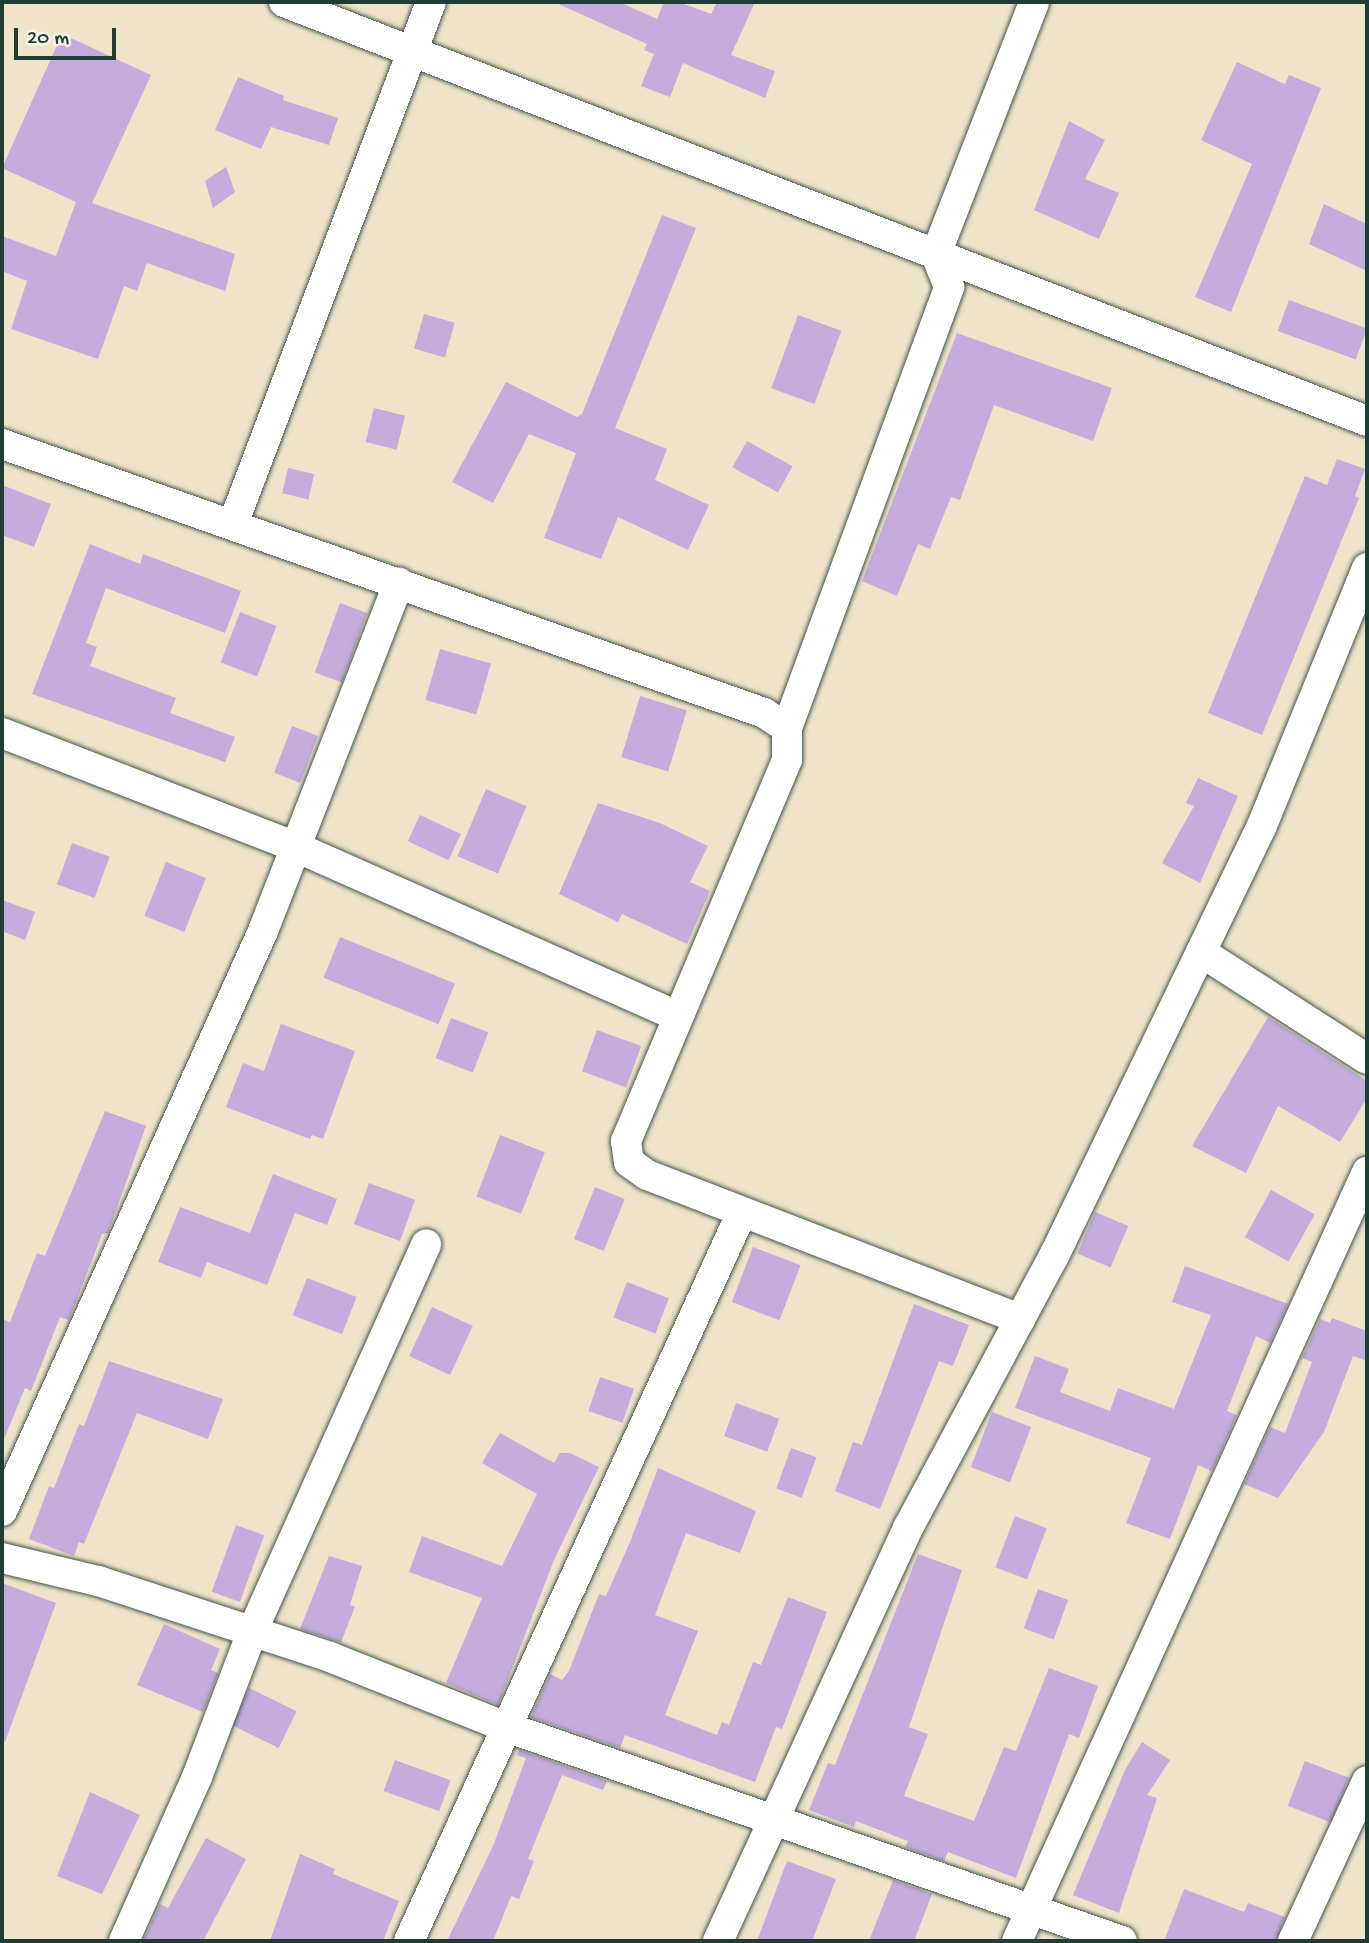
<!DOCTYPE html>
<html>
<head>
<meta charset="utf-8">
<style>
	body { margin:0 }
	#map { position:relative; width:1369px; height:1943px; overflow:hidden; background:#efe4c9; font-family:"Gochi Hand",sans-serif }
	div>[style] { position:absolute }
	.building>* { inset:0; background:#c4acdc; transform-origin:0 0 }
	.roads { filter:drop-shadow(0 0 2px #3e564a) drop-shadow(0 0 2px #3e564a) }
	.minor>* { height:30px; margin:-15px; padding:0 15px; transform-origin:15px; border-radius:15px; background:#fff }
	span { translate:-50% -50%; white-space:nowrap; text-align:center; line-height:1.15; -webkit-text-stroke:6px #f7f3e8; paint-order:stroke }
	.frame { position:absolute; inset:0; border:4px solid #1f3d34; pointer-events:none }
	.scale { position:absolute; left:14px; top:28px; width:102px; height:32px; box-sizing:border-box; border:4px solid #1f3d34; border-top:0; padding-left:9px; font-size:21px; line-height:24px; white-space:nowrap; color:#1f3d34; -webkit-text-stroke:5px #f7f3e8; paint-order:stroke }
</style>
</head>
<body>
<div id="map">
	<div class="building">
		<i style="clip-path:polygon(554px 2px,619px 2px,657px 19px,664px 2px,679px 2px,711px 14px,717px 2px,755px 2px,731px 55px,775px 71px,765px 98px,683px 63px,670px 97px,641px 86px,654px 54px,644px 50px,647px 44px)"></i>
		<i style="clip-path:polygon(62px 34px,151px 75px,92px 203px,235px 254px,225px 291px,147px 263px,137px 291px,124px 286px,98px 359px,11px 329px,27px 281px,2px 271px,2px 236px,56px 256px,76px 202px,2px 168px)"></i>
		<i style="clip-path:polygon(1237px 62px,1285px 84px,1289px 75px,1321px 88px,1231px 312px,1195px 297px,1252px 164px,1201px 140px)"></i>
		<i style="clip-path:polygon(238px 77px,284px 96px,283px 100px,338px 118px,329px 145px,271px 127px,261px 149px,215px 130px)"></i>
		<i style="clip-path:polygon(1069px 121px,1105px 140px,1085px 179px,1119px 193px,1099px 239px,1034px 210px)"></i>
		<i style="clip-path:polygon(226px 167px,235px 192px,213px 208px,205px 181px)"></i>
		<i style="clip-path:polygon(1324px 204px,1367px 224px,1367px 271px,1309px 244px)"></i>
		<i style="clip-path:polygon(662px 215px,696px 228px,615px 428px,667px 449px,655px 480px,709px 505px,688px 550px,618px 517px,601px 559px,544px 538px,576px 453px,529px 434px,493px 503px,452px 482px,506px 382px,577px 417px,582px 414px)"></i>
		<i style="left:1289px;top:300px;width:83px;height:33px;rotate:20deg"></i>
		<i style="left:424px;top:314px;width:32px;height:36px;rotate:16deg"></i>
		<i style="left:798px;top:315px;width:46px;height:78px;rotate:20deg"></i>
		<i style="clip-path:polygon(957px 333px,1112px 388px,1093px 441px,994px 405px,960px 500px,951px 497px,930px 549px,918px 544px,897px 596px,862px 581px)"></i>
		<i style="left:374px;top:408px;width:32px;height:35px;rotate:14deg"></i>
		<i style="left:747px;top:441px;width:52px;height:30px;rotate:29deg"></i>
		<i style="clip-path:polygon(1337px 459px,1365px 469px,1355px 496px,1359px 498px,1262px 735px,1208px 713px,1305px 476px,1327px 485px)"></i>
		<i style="left:288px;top:468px;width:27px;height:26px;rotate:13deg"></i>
		<i style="clip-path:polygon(2px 485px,51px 504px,34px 547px,2px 535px)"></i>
		<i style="clip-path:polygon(90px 544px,140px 564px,143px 554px,241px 591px,225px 633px,106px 588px,86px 643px,97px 647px,90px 666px,176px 698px,170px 713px,235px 737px,225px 762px,32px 694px)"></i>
		<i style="left:340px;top:603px;width:29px;height:74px;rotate:20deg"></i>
		<i style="left:240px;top:612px;width:39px;height:54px;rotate:21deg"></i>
		<i style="left:440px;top:649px;width:53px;height:53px;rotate:16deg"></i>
		<i style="left:640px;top:696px;width:49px;height:64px;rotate:17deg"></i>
		<i style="left:292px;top:726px;width:28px;height:50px;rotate:21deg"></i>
		<i style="clip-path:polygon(1198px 778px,1238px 796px,1200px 883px,1162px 863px,1194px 806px,1186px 803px)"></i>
		<i style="left:486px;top:789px;width:44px;height:73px;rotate:23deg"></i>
		<i style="clip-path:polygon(598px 803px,660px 823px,708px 846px,690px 882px,710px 891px,687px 944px,622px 914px,618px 922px,559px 894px)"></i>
		<i style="left:420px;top:815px;width:45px;height:29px;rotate:25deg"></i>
		<i style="left:72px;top:843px;width:40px;height:44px;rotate:20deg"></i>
		<i style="left:166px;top:862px;width:43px;height:58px;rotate:22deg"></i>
		<i style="clip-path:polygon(2px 900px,35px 912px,25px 940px,2px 931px)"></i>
		<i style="left:340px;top:937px;width:124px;height:44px;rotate:22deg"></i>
		<i style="clip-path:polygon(1268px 1017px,1367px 1081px,1367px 1098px,1340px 1142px,1278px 1106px,1246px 1173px,1192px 1146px)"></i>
		<i style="left:451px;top:1018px;width:40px;height:43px;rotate:21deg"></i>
		<i style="clip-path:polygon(281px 1024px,355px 1051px,323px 1139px,312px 1135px,310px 1139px,226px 1107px,243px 1063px,264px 1071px)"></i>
		<i style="left:597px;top:1030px;width:47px;height:44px;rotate:20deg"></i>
		<i style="clip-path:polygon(105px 1111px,146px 1126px,108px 1233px,102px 1234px,69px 1320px,60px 1317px,31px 1391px,25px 1388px,2px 1444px,2px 1319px,10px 1322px,37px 1253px,45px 1256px)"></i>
		<i style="left:500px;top:1135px;width:48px;height:66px;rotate:21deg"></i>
		<i style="clip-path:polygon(273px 1174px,337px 1199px,327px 1225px,295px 1213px,267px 1285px,207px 1262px,201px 1278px,158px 1262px,180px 1207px,250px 1233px)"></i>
		<i style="left:369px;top:1183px;width:49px;height:44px;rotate:20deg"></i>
		<i style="left:595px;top:1187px;width:32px;height:56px;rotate:22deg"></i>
		<i style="left:1271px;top:1190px;width:50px;height:54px;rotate:29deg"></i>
		<i style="left:1095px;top:1212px;width:36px;height:45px;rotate:23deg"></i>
		<i style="left:753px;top:1247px;width:51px;height:59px;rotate:21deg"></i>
		<i style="clip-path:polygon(1185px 1266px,1288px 1304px,1270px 1343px,1256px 1336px,1227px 1411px,1237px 1415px,1212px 1471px,1198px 1465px,1170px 1539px,1126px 1523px,1151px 1458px,1015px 1408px,1035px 1356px,1069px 1369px,1060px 1392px,1110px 1411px,1118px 1388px,1174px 1409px,1211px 1315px,1172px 1302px)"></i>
		<i style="left:307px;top:1278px;width:53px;height:40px;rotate:21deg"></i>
		<i style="left:627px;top:1282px;width:45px;height:38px;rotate:21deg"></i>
		<i style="clip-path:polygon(914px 1304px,969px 1325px,953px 1366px,939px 1361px,880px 1509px,835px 1491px,853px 1442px,862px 1445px)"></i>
		<i style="left:432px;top:1307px;width:45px;height:54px;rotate:25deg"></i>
		<i style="clip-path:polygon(1332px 1318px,1367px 1331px,1367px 1361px,1353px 1356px,1324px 1432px,1278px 1498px,1244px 1484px,1270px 1427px,1285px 1433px,1312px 1362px,1302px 1358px,1320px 1319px,1330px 1323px)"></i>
		<i style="clip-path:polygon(109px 1361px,223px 1399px,208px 1439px,137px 1413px,84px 1544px,79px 1542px,74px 1556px,29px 1539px,49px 1486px,54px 1488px,79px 1424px,84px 1426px)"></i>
		<i style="left:600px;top:1377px;width:36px;height:36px;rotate:19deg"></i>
		<i style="left:736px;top:1403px;width:46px;height:35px;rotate:20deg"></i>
		<i style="left:992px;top:1412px;width:42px;height:59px;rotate:21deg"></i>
		<i style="clip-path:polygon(500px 1433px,554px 1463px,560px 1453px,570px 1453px,599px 1467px,554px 1560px,498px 1705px,446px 1683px,482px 1598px,409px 1572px,422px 1536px,502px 1566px,537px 1494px,482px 1463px)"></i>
		<i style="left:791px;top:1448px;width:27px;height:43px;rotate:20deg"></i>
		<i style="clip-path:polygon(658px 1468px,756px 1511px,740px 1553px,686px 1533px,655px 1615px,698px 1631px,665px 1715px,717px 1735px,722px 1722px,729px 1725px,753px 1662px,761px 1665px,788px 1597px,827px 1612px,782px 1729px,776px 1727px,755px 1782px,625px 1735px,620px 1748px,531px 1717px,550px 1674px,562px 1680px,569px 1671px,599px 1594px,606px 1596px,630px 1542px)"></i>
		<i style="left:1015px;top:1516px;width:34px;height:55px;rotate:21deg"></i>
		<i style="left:236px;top:1525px;width:30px;height:71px;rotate:20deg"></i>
		<i style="clip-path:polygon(918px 1554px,962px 1570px,909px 1727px,928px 1734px,904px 1796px,974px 1821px,1004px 1747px,1016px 1751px,1049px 1668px,1098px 1686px,1079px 1738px,1069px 1734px,1016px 1878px,948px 1852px,944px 1861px,905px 1847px,908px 1841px,856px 1821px,854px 1827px,809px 1810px,828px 1763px,835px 1765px)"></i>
		<i style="clip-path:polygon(329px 1556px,362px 1566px,350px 1605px,355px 1607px,341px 1642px,300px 1629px)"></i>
		<i style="clip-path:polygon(2px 1583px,56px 1603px,5px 1742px,2px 1742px)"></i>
		<i style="left:1038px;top:1589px;width:32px;height:42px;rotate:20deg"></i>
		<i style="clip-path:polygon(164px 1624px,220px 1649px,211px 1670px,218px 1673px,203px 1712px,137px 1685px)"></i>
		<i style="left:249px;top:1688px;width:53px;height:41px;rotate:26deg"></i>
		<i style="clip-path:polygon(1142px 1742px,1170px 1760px,1147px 1795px,1157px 1798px,1119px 1913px,1073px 1895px,1125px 1770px)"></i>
		<i style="clip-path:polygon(519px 1750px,607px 1781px,603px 1790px,562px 1775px,528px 1859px,534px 1861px,519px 1899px,511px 1896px,493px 1941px,447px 1941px,493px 1846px,526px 1758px,517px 1755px)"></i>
		<i style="left:395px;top:1760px;width:59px;height:33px;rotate:20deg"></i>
		<i style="left:1305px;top:1761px;width:47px;height:48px;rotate:21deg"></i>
		<i style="clip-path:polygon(90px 1792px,140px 1815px,102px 1894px,57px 1876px)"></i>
		<i style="clip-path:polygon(206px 1838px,246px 1859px,203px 1941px,143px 1941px,160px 1904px,168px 1908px)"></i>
		<i style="clip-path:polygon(300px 1854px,335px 1869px,333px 1874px,399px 1901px,383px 1941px,270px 1941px)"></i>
		<i style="clip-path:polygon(787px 1861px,836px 1879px,812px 1941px,757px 1941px)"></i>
		<i style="clip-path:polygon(893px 1880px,932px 1894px,914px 1941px,869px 1941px)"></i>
		<i style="clip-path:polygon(1184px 1889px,1244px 1912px,1248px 1903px,1285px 1917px,1276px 1941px,1164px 1941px)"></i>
	</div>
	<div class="roads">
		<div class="minor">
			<i style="left:284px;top:2px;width:1161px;rotate:21.15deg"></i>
			<i style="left:2px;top:444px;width:808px;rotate:19.44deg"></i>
			<i style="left:764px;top:713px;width:27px;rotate:33deg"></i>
			<i style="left:787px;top:728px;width:32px;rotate:90deg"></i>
			<i style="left:787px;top:760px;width:414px;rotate:112.9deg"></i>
			<i style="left:626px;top:1141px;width:21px;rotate:82deg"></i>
			<i style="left:629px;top:1162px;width:22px;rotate:36deg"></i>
			<i style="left:647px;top:1175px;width:400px;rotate:21.1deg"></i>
			<i style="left:233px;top:524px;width:558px;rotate:-69.23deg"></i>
			<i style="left:787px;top:728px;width:470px;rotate:-69.8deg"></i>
			<i style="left:949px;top:287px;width:35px;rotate:-112deg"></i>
			<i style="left:936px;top:254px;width:270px;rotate:-68.7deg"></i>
			<i style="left:2px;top:733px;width:315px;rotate:21.2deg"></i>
			<i style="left:296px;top:847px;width:418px;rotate:23.9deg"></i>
			<i style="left:1201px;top:952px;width:197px;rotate:32.8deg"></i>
			<i style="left:2px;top:1511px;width:636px;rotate:-65.77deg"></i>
			<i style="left:263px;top:931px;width:374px;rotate:-68.7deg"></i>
			<i style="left:2px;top:1558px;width:99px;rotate:13.5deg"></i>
			<i style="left:98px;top:1581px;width:244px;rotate:18.1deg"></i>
			<i style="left:330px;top:1657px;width:189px;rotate:21.7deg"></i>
			<i style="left:506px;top:1727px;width:652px;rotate:19.16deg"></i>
			<i style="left:124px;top:1941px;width:180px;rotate:-66deg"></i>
			<i style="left:197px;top:1777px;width:155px;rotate:-69.2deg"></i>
			<i style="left:252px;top:1632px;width:425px;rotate:-65.8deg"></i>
			<i style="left:409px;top:1941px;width:801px;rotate:-65.45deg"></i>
			<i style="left:718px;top:1941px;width:455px;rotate:-65.3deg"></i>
			<i style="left:908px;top:1528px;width:309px;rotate:-61.8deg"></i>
			<i style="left:1054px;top:1256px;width:475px;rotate:-64.2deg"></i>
			<i style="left:1261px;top:828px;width:281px;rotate:-67.8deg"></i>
			<i style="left:1017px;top:1941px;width:845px;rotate:-65.53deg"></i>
			<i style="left:1293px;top:1941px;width:176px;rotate:-65.2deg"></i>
		</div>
	</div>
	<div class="frame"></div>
	<div class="scale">20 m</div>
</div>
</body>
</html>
